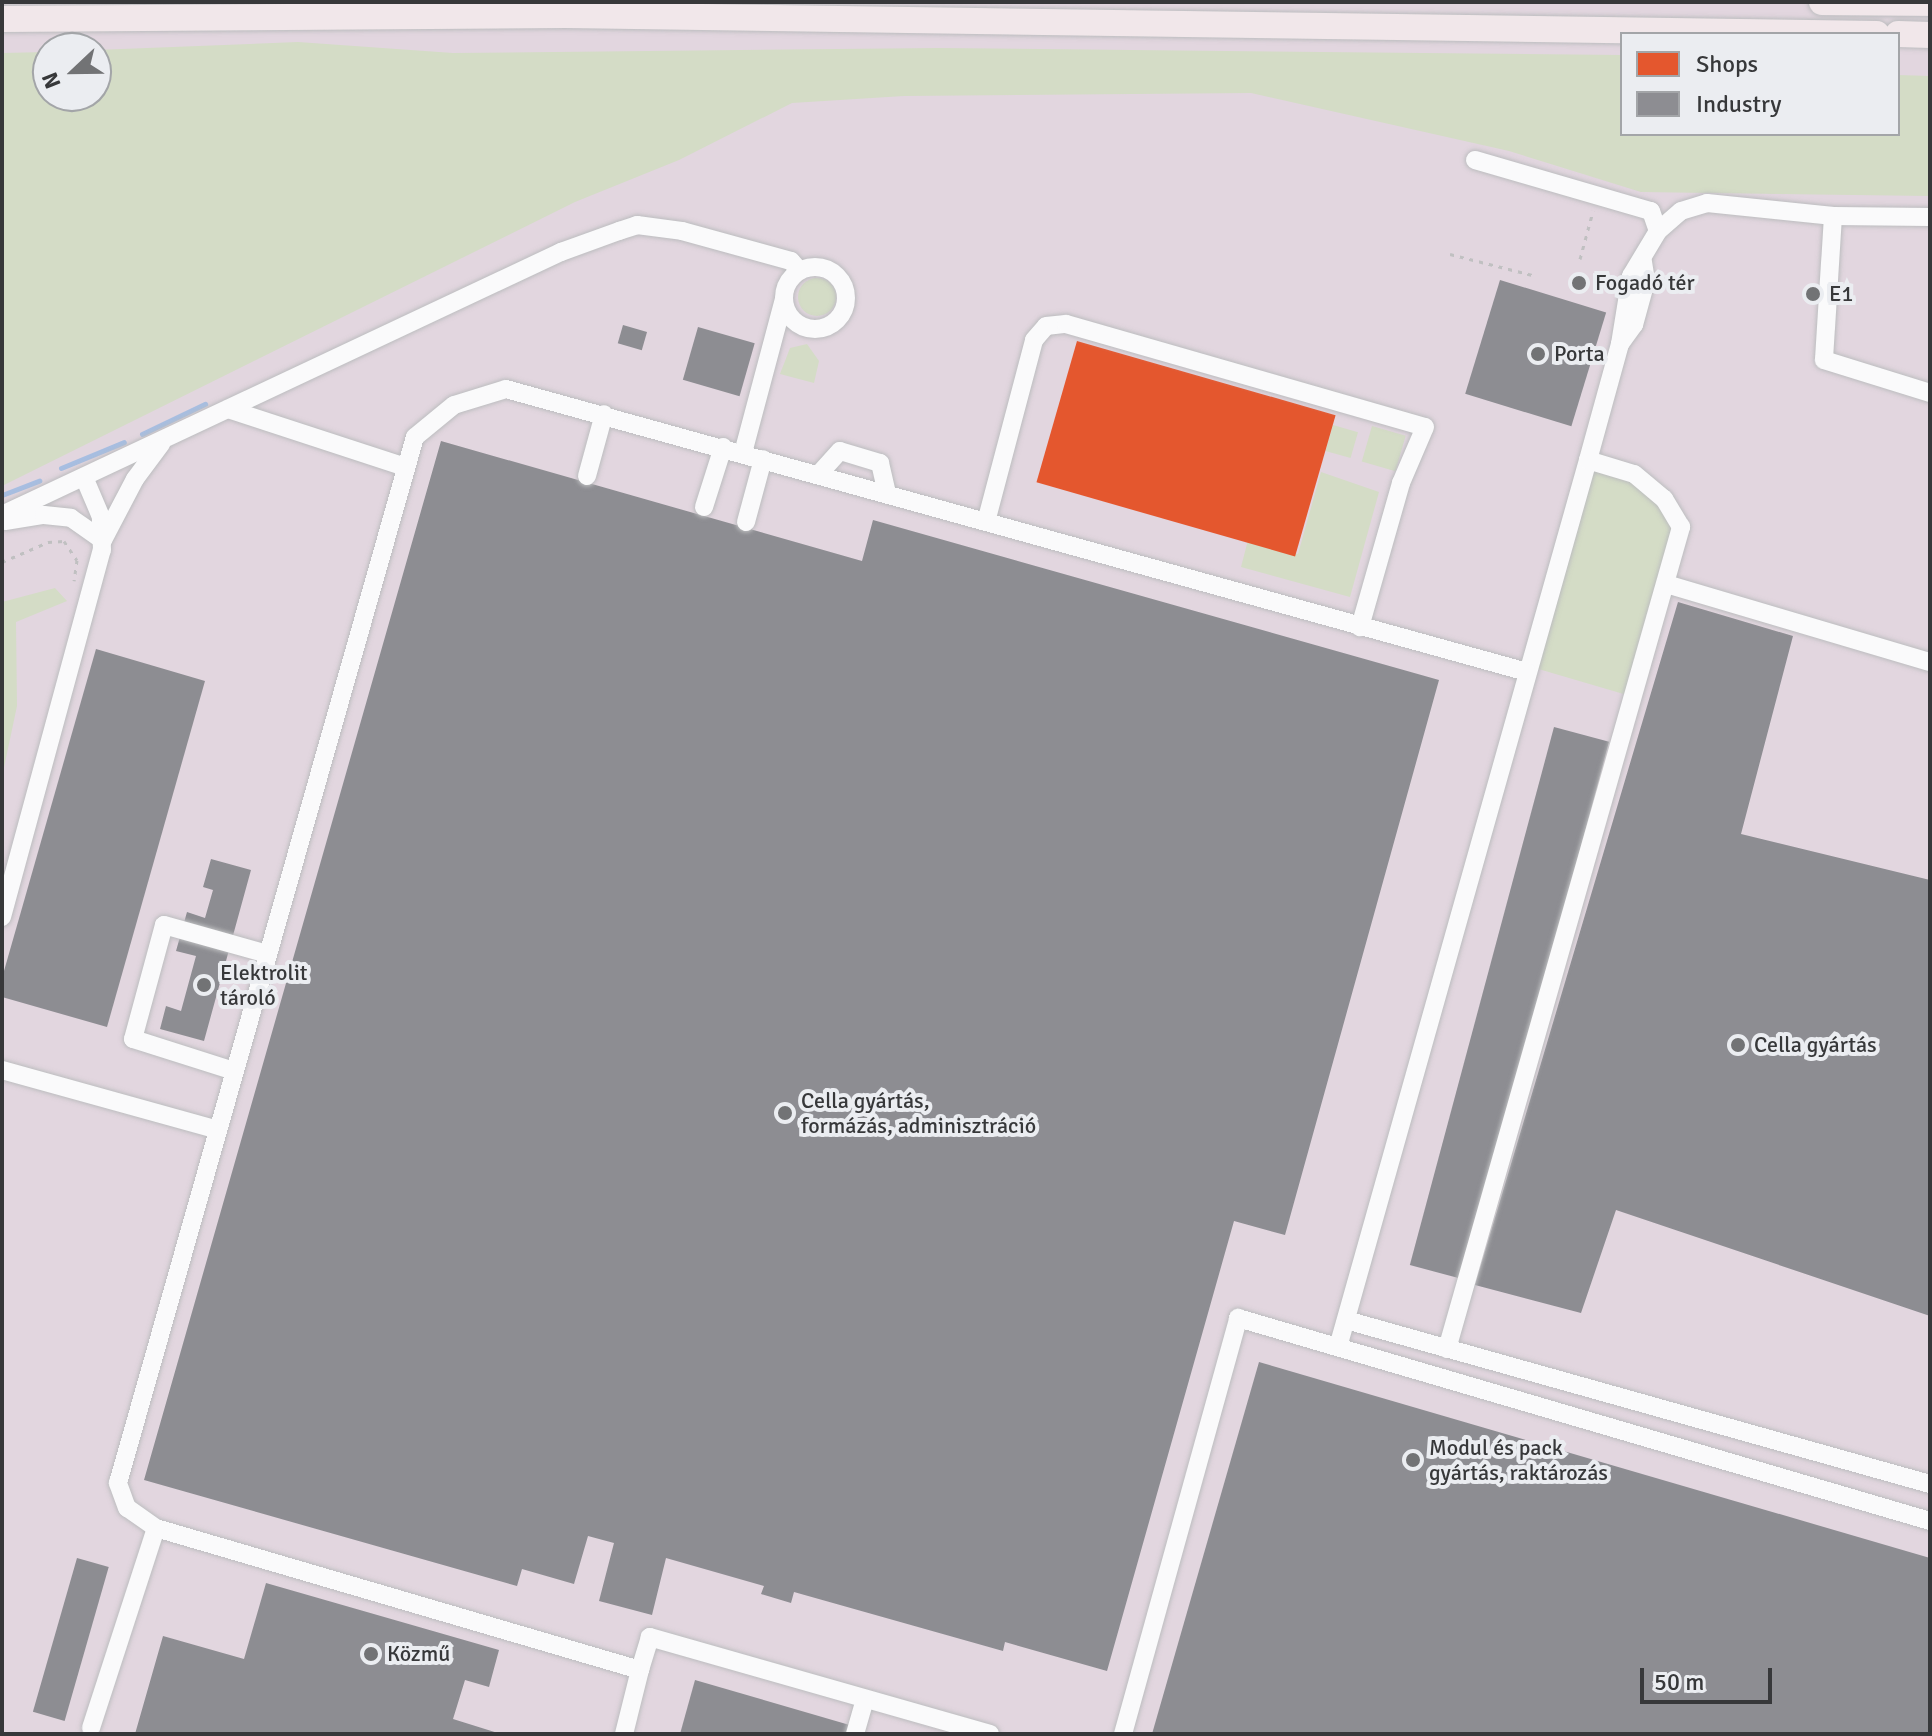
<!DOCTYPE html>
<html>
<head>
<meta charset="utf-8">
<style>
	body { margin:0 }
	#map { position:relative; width:1932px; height:1736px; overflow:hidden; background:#dfe0e3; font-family:Signika,sans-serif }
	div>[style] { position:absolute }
	.industrial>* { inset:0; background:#e2d6df }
	.green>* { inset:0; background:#d4dcc6; transform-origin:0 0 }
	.round { border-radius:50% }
	.shops>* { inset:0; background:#e4572e; transform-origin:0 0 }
	.industry>* { inset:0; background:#8d8d92; transform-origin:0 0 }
	.stream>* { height:5px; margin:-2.5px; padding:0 2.5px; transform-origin:2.5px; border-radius:2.5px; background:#a7bee1 }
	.path>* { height:3px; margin-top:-1.5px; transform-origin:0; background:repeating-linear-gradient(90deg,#c0c0c1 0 4px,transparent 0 10px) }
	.roads { filter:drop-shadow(0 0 2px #bcbdbf) drop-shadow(0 0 2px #bcbdbf) }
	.minor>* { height:18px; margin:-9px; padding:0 9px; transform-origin:9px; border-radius:9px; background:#fafafb }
	.minor>.ring { margin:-9px; padding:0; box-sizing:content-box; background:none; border:18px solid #fafafb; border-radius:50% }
	.highway>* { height:26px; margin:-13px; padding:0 13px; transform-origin:13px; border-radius:13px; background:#f1e7ea }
	.dots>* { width:22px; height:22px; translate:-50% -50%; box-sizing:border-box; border:4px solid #ebedf1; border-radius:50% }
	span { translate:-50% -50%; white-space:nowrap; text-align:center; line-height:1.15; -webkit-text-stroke:8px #ebedf1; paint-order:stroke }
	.poi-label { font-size:22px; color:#37383a }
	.left { translate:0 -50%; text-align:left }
	.frame { position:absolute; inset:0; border:4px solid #37383a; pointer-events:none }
	.legend { position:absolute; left:1620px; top:32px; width:280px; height:104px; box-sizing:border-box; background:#ebedf1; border:2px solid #a3a5a8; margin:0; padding:10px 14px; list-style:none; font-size:24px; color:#37383a }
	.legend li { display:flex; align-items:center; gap:16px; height:40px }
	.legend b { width:40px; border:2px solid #a3a5a8 }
	.north { position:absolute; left:32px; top:32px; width:80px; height:80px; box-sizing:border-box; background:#ebedf1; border:2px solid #a3a5a8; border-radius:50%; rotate:248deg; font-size:22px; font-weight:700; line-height:32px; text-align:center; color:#37383a }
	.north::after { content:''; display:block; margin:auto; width:28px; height:36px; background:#727375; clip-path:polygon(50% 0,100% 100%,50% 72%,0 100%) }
	.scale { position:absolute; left:1640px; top:1668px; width:132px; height:36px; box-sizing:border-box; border:4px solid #37383a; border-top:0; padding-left:10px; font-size:24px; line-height:28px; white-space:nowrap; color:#37383a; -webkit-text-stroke:6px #ebedf1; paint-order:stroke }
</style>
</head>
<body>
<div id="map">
	<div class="industrial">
		<i style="clip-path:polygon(evenodd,2px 2px,1930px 2px,1930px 1734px,2px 1734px,2px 2px,1622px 34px,1898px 34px,1898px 134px,1622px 134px,1622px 34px,2px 2px,48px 48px,96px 48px,96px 96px,48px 96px,48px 48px)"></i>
	</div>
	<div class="green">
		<i style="clip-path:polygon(298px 42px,453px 53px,938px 48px,1622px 55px,1622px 134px,1898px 134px,1898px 75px,1930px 76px,1930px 196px,1641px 192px,1509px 151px,1251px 93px,904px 96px,792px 103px,679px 160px,575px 202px,2px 486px,2px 53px,48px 52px,48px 96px,96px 96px,96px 50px)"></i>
		<i class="round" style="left:798px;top:278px;width:38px;height:38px"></i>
		<i style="clip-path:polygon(807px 344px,819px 361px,814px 383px,780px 374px,790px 348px)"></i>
		<i style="left:1333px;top:425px;width:26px;height:27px;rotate:16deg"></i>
		<i style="left:1372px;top:426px;width:35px;height:37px;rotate:16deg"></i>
		<i style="clip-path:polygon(1592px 465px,1632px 478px,1661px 503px,1675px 528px,1627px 695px,1535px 668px)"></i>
		<i style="clip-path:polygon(1321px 472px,1379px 492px,1350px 597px,1241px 567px,1248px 540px,1298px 554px)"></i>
		<i style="clip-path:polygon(55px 588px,67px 601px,16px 622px,17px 706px,2px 777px,2px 602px)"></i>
	</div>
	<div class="shops">
		<i style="left:1077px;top:341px;width:269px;height:147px;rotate:16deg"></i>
	</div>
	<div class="industry">
		<i style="left:1500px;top:280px;width:111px;height:119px;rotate:17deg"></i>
		<i style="left:1807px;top:287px;width:14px;height:12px;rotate:8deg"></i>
		<i style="left:623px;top:325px;width:25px;height:19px;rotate:16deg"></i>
		<i style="left:698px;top:327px;width:59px;height:55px;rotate:16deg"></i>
		<i style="clip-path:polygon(441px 441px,862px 561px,873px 520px,1439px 680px,1285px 1235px,1234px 1221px,1107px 1671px,1005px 1642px,1003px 1651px,794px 1592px,791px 1603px,761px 1594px,764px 1586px,666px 1558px,652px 1615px,599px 1601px,614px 1543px,588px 1536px,574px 1584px,522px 1569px,517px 1586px,144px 1480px)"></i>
		<i style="clip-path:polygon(1678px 602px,1793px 636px,1741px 834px,1930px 880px,1930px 1316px,1616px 1210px,1581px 1313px,1475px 1285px)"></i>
		<i style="clip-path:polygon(96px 649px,205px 681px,107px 1027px,2px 997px,2px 978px)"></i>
		<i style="left:1554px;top:727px;width:57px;height:557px;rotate:15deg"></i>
		<i style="clip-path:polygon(211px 859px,251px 870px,204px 1041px,160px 1029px,166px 1006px,181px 1011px,196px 956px,176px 951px,187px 912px,205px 918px,213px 890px,203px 887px)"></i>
		<i style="clip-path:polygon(1259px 1362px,1930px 1558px,1930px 1734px,1152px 1734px)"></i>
		<i style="left:77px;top:1558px;width:33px;height:160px;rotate:16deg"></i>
		<i style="clip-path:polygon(266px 1583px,499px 1650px,489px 1687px,465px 1680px,453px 1719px,501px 1734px,135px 1734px,163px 1636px,244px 1659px)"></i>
		<i style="clip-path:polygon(695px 1680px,853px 1726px,850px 1734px,680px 1734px)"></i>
	</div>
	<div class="stream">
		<i style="left:142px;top:434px;width:70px;rotate:-25.5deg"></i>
		<i style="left:61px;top:468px;width:68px;rotate:-22.4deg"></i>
		<i style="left:2px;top:495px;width:40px;rotate:-21deg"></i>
	</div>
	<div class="path">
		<i style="left:1450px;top:254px;width:89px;rotate:14.3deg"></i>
		<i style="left:1580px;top:259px;width:50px;rotate:-74.8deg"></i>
		<i style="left:2px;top:562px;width:50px;rotate:-23.5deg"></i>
		<i style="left:48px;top:542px;width:16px;rotate:-4deg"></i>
		<i style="left:64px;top:541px;width:23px;rotate:56deg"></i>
		<i style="left:77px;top:560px;width:21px;rotate:98deg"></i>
	</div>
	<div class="roads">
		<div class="minor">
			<i style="left:1475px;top:160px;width:183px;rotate:16.2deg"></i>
			<i style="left:1651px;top:211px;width:21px;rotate:71deg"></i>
			<i style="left:1833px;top:216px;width:144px;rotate:93.6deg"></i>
			<i style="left:1824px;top:360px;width:111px;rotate:17.3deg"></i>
			<i class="ring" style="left:784px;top:267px;width:44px;height:44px"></i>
			<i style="left:1620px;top:344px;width:24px;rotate:-54deg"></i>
			<i style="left:1634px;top:325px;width:46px;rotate:-74.7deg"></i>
			<i style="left:1646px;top:281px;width:20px;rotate:-99deg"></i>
			<i style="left:228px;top:409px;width:186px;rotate:18.1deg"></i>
			<i style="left:743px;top:453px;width:159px;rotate:-75.1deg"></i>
			<i style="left:819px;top:474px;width:31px;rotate:-48deg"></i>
			<i style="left:840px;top:451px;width:42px;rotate:16.7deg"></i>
			<i style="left:880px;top:463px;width:31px;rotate:77deg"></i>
			<i style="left:587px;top:476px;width:64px;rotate:-74.7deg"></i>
			<i style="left:704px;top:507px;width:63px;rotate:-72.4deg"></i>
			<i style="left:2px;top:515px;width:618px;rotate:-25.2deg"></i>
			<i style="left:561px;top:252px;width:62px;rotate:-19.9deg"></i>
			<i style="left:619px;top:231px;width:19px;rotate:-18deg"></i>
			<i style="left:637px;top:225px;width:45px;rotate:7.6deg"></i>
			<i style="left:682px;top:231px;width:113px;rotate:15.4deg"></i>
			<i style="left:791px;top:261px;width:13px;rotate:48deg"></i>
			<i style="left:5px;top:521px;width:39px;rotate:-9deg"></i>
			<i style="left:44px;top:515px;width:27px;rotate:6deg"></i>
			<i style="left:71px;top:518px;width:39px;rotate:35deg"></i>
			<i style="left:746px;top:522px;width:65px;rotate:-74.9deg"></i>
			<i style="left:986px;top:522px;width:188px;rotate:-75.2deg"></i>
			<i style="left:1034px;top:340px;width:18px;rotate:-49deg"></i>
			<i style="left:1046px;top:326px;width:20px;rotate:-6deg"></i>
			<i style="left:1066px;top:324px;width:373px;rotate:16deg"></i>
			<i style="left:1425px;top:427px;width:61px;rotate:113.2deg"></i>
			<i style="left:1401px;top:483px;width:150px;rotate:105.9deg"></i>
			<i style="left:103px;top:540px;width:69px;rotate:-62.3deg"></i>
			<i style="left:135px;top:479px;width:44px;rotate:-53.4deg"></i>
			<i style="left:1666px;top:584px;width:275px;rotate:16.5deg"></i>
			<i style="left:2px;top:917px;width:380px;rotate:-74.8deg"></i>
			<i style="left:102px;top:550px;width:33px;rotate:-92deg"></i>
			<i style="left:101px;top:517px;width:43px;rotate:-113deg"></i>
			<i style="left:2px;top:1070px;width:224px;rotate:15.5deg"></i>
			<i style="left:234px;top:1071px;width:106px;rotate:-162.4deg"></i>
			<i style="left:133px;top:1039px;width:118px;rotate:-74.8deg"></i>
			<i style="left:164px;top:925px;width:107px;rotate:15.7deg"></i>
			<i style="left:1346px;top:1320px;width:607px;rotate:15.69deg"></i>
			<i style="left:1338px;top:1347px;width:922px;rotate:-74.26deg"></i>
			<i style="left:1588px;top:460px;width:120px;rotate:-74.6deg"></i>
			<i style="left:1620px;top:344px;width:69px;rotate:-80.8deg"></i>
			<i style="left:1631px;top:276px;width:52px;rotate:-59deg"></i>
			<i style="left:1658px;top:231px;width:30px;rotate:-41deg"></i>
			<i style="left:1681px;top:211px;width:27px;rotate:-17deg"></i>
			<i style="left:1707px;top:203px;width:127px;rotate:5.9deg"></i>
			<i style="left:1833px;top:216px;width:97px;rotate:0.6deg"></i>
			<i style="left:1447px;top:1349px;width:855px;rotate:-74.11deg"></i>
			<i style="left:1681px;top:527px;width:33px;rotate:-121deg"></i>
			<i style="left:1664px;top:499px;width:39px;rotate:-140deg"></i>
			<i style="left:1634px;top:474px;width:48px;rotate:-163.1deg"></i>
			<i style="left:91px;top:1728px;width:210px;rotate:-72deg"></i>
			<i style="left:624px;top:1734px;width:66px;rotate:-76deg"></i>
			<i style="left:855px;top:1734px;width:36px;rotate:-74deg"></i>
			<i style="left:990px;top:1734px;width:354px;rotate:-164.1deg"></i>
			<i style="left:650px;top:1637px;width:34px;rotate:107deg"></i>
			<i style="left:640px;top:1670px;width:504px;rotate:-163.65deg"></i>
			<i style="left:156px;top:1528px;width:35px;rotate:-145deg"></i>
			<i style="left:127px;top:1508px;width:27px;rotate:-110deg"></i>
			<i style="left:118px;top:1483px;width:1087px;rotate:-74.15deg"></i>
			<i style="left:415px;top:437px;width:50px;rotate:-39.4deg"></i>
			<i style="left:454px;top:405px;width:54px;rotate:-17.1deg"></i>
			<i style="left:506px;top:389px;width:1059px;rotate:15.49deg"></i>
			<i style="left:1123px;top:1734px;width:432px;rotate:-74.5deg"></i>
			<i style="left:1238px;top:1318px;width:721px;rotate:16.35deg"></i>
		</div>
		<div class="highway">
			<i style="left:1822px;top:2px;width:108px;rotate:0.5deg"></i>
			<i style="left:2px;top:19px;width:564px;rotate:-0.41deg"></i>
			<i style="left:566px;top:15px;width:1311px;rotate:0.83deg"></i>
			<i style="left:1898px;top:34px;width:32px;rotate:2deg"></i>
		</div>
	</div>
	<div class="dots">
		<i style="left:1579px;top:283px;background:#727375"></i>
		<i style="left:1813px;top:294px;background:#727375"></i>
		<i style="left:1538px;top:354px;background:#727375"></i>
		<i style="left:204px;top:985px;background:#727375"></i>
		<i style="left:1738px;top:1045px;background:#727375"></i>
		<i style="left:785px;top:1113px;background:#727375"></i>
		<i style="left:1413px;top:1460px;background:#727375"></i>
		<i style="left:371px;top:1654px;background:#727375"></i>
	</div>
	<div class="poi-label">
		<span class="left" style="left:1595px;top:283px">Fogadó tér</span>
		<span class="left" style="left:1829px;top:294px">E1</span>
		<span class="left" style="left:1554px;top:354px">Porta</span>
		<span class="left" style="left:220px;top:985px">Elektrolit<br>tároló</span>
		<span class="left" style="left:1754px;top:1045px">Cella gyártás</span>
		<span class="left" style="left:801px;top:1113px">Cella gyártás,<br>formázás, adminisztráció</span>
		<span class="left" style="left:1429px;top:1460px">Modul és pack<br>gyártás, raktározás</span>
		<span class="left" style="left:387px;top:1654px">Közmű</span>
	</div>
	<div class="frame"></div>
	<ul class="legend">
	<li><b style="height:22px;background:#e4572e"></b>Shops</li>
	<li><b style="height:22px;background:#8d8d92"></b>Industry</li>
	</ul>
	<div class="north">N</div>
	<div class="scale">50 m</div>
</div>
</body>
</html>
